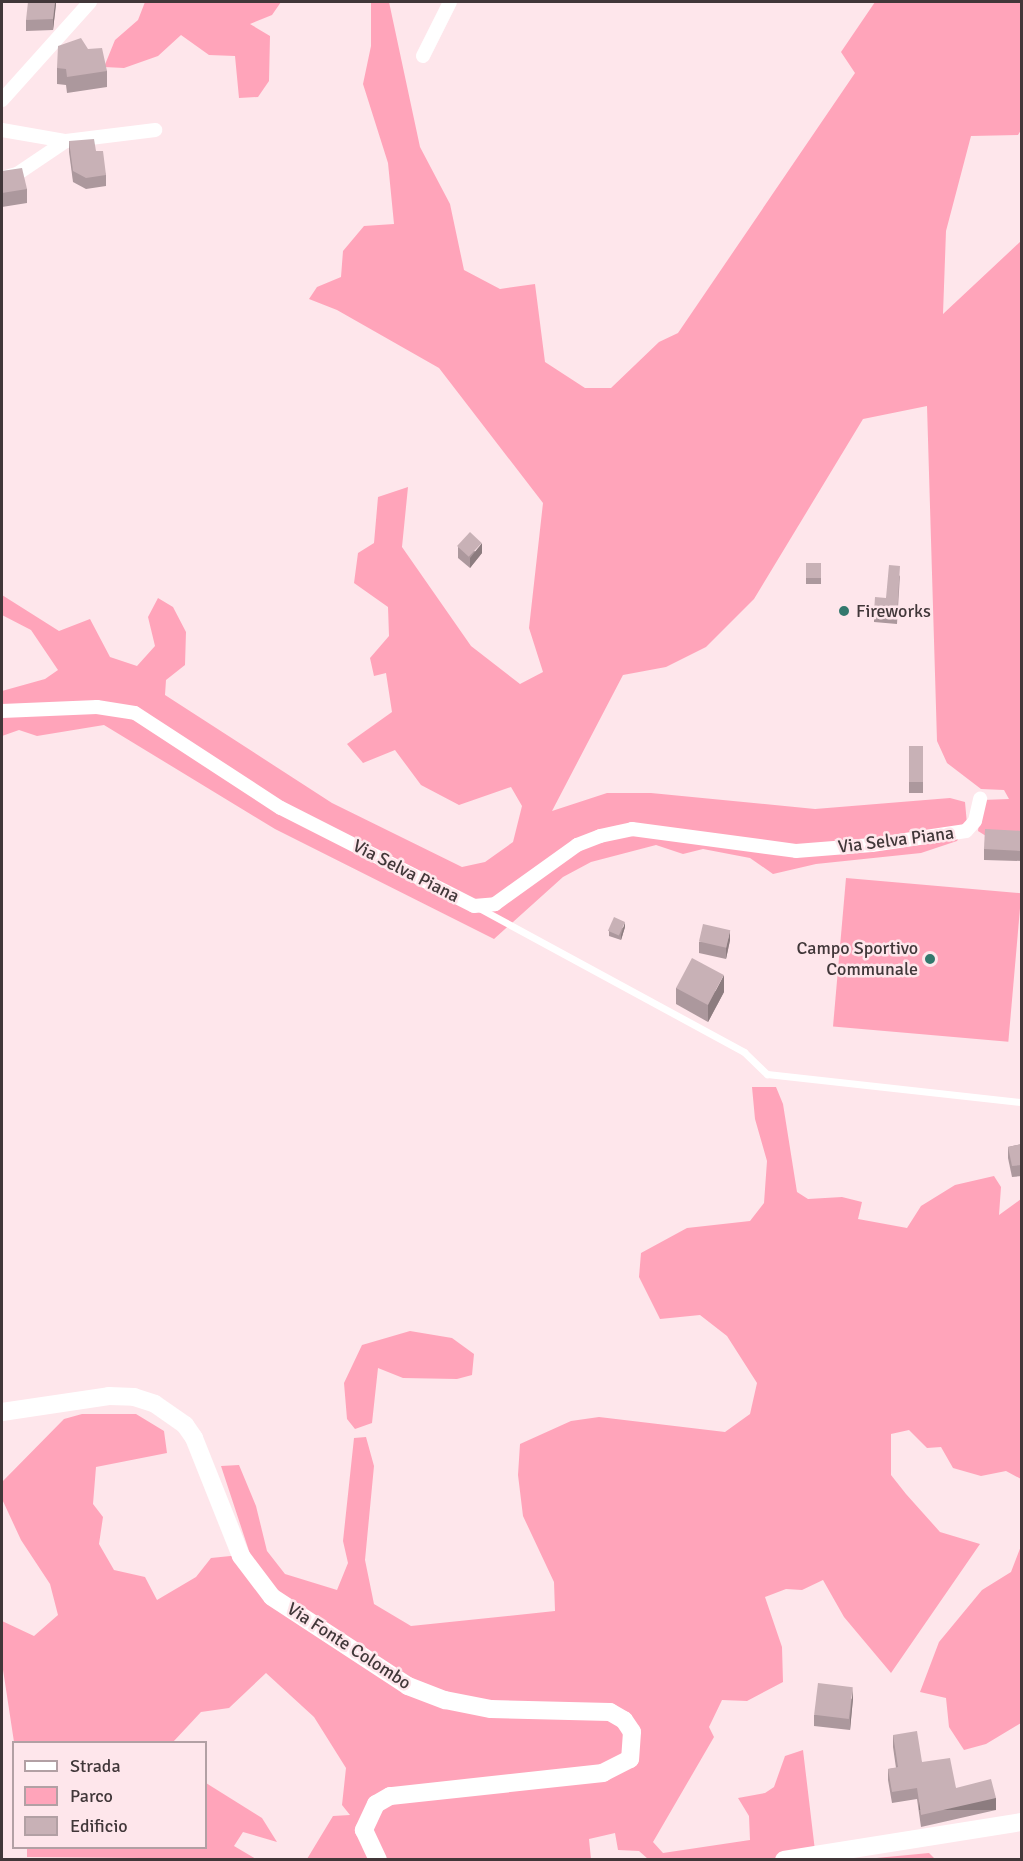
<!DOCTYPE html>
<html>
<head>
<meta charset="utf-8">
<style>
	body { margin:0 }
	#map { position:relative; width:1023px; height:1861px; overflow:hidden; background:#fee6eb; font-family:Signika,sans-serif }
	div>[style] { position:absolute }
	.green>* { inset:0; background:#ffa4ba; transform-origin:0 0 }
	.service>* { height:7px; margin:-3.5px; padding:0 3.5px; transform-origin:3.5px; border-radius:3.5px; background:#fff }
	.minor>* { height:14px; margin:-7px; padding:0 7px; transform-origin:7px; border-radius:7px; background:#fff }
	.tertiary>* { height:18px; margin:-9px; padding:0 9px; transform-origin:9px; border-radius:9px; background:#fff }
	.wall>* { inset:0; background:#ac989d; transform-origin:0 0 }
	.shaded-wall>* { inset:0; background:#8c7c7f; transform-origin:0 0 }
	.building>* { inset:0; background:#c8b1b6; transform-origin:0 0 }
	.dots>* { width:16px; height:16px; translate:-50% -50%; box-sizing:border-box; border:3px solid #fee6eb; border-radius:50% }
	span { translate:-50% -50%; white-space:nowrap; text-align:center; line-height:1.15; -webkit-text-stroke:5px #fee6eb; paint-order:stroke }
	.poi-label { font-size:18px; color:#413739 }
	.left { translate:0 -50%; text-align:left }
	.right { translate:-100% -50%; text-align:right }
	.street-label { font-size:18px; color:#413739 }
	.frame { position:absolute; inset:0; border:3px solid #413739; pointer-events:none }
	.legend { position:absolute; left:12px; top:1741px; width:195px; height:108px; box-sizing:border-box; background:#fee6eb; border:2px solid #b2a0a4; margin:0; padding:8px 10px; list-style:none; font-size:18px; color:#413739 }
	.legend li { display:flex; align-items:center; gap:12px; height:30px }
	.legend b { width:30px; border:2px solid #b2a0a4 }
</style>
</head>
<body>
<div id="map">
	<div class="green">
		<i style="clip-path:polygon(145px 2px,281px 2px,272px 15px,250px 24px,270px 36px,269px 81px,258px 97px,239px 98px,235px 56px,209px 55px,181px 35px,158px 56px,124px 68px,104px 67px,115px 40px,138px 20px)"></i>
		<i style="clip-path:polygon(371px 2px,389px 2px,420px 147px,450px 204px,464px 270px,500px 289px,535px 284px,545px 362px,585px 388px,611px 388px,659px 342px,678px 333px,855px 73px,841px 52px,875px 2px,1021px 2px,1021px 130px,1018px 135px,971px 136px,946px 231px,943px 314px,1021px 241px,1021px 839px,986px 836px,978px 831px,982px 800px,1009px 799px,1004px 790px,981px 789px,947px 763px,937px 741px,927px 406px,863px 419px,754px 599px,706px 647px,666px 667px,623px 675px,552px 811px,607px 793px,651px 793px,815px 809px,950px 798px,965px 802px,967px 824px,957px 841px,921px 853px,816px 864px,773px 874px,750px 858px,703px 849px,683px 854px,656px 845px,591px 862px,563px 877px,494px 939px,275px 829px,104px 725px,37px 736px,19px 730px,2px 736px,2px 691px,45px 679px,58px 670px,31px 630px,2px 615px,2px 595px,59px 631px,90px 619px,110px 657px,137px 666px,155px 646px,148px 617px,158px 598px,173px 607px,186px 632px,185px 665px,166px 680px,165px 695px,332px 803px,462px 867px,485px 862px,513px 842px,522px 806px,511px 787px,459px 805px,421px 785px,395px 750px,363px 763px,347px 744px,392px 712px,386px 673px,374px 676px,370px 658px,389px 636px,388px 607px,354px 583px,358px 553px,374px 543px,378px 497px,408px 487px,402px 547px,471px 646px,520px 684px,543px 672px,529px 628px,543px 503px,439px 368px,337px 310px,309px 299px,317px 287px,341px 277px,343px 251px,364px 226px,394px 224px,388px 163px,363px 84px,371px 46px)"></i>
		<i style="left:846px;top:878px;width:176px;height:149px;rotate:5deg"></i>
		<i style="clip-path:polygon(752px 1087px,776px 1087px,783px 1104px,797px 1192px,808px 1199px,842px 1197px,862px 1202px,858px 1219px,907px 1228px,921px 1206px,955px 1185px,994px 1176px,1001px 1187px,999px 1215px,1021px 1199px,1021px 1479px,1006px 1471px,981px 1476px,953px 1468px,941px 1447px,927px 1448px,909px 1430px,891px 1434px,891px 1475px,906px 1494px,940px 1532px,980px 1544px,891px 1673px,844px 1617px,823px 1580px,802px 1590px,786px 1589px,765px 1597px,782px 1647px,783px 1682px,747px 1701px,722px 1700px,709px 1727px,714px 1737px,653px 1842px,663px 1853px,750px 1840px,749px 1816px,738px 1798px,765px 1793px,774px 1787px,785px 1756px,803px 1750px,816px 1859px,648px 1859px,639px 1851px,618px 1850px,615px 1833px,589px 1839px,591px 1859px,307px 1859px,333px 1816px,350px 1815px,342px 1805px,346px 1768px,314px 1717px,266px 1673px,229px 1708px,201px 1712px,173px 1742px,14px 1742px,2px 1663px,2px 1621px,34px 1636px,58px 1615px,50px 1584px,21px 1540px,2px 1499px,2px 1482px,64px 1419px,82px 1414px,136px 1414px,164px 1431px,167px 1453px,96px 1467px,93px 1504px,103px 1517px,99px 1544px,114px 1570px,145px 1577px,157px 1600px,196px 1577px,211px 1558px,250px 1554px,221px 1466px,239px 1465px,256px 1506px,267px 1551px,285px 1574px,337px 1590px,348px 1563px,343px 1541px,354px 1438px,366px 1437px,374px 1466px,365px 1560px,374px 1604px,411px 1626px,555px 1611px,554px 1582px,523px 1516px,518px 1475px,520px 1444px,571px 1421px,599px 1417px,725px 1432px,750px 1414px,757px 1383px,727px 1336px,700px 1315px,660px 1319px,639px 1277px,641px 1253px,687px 1228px,750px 1221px,764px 1203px,767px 1161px,755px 1119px)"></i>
		<i style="clip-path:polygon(410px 1331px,452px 1338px,474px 1354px,472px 1375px,457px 1379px,403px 1378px,378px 1368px,372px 1423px,355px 1429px,347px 1419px,344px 1383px,362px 1345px)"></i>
		<i style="clip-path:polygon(1021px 1546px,1021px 1723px,986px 1744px,964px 1750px,949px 1727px,946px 1698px,920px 1692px,939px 1642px,982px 1590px,1011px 1572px)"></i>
		<i style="clip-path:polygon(206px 1783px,262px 1818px,277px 1842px,243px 1832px,234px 1846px,256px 1859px,27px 1857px,27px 1848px,206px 1848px)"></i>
		<i style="clip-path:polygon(929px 1853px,935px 1859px,866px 1859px)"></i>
	</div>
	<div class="service">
		<i style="left:479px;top:908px;width:302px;rotate:28.5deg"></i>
		<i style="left:744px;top:1052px;width:32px;rotate:44deg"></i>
		<i style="left:767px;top:1074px;width:257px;rotate:6.3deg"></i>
	</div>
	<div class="minor">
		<i style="left:423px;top:56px;width:60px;rotate:-63.4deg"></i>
		<i style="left:2px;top:100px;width:132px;rotate:-48.1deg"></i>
		<i style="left:2px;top:130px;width:65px;rotate:9.8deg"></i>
		<i style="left:66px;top:141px;width:90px;rotate:-7deg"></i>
		<i style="left:2px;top:178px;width:16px;rotate:-15deg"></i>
		<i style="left:17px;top:174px;width:59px;rotate:-34deg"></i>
		<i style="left:2px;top:711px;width:95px;rotate:-2.4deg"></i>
		<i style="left:97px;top:707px;width:38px;rotate:9deg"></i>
		<i style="left:135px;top:713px;width:174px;rotate:33.1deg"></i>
		<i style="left:281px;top:808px;width:216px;rotate:26.9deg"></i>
		<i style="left:474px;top:906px;width:21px;rotate:-5deg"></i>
		<i style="left:495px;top:904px;width:101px;rotate:-35.7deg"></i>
		<i style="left:577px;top:845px;width:25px;rotate:-21deg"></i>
		<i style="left:600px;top:836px;width:33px;rotate:-12deg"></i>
		<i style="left:632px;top:829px;width:165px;rotate:7.6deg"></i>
		<i style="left:796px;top:851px;width:76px;rotate:-4.5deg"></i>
		<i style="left:872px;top:845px;width:95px;rotate:-8.5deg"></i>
		<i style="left:966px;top:831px;width:13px;rotate:-48deg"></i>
		<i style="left:975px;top:821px;width:23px;rotate:-77deg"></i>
	</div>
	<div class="tertiary">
		<i style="left:2px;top:1412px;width:108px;rotate:-8.5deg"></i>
		<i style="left:109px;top:1396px;width:25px;rotate:2deg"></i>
		<i style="left:134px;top:1397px;width:22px;rotate:18deg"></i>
		<i style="left:155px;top:1404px;width:37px;rotate:35deg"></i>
		<i style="left:185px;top:1425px;width:16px;rotate:55deg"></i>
		<i style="left:194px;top:1438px;width:127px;rotate:68.3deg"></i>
		<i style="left:241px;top:1556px;width:51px;rotate:52.9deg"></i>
		<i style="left:272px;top:1597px;width:163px;rotate:33.2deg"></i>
		<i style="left:408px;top:1686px;width:40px;rotate:21deg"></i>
		<i style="left:445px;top:1700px;width:47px;rotate:11.1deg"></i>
		<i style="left:491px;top:1709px;width:119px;rotate:1.4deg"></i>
		<i style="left:610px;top:1712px;width:16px;rotate:30deg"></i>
		<i style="left:624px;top:1720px;width:14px;rotate:56deg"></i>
		<i style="left:632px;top:1732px;width:27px;rotate:94deg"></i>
		<i style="left:630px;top:1759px;width:30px;rotate:153deg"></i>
		<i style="left:603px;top:1773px;width:214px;rotate:173.8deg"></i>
		<i style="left:390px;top:1796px;width:16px;rotate:150deg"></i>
		<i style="left:376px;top:1804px;width:29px;rotate:115deg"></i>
		<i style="left:364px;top:1830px;width:33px;rotate:65deg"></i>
		<i style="left:784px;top:1860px;width:241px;rotate:-9.1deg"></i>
	</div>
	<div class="wall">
		<i style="clip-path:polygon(56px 2px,53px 30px,26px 31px,26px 20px)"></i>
		<i style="clip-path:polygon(88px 49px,107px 71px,107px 87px,67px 93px,66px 85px,57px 84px,57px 68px)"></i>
		<i style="clip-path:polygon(69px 141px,96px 151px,106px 175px,106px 186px,86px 189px,73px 182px,69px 152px)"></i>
		<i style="clip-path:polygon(2px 171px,27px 189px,27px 203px,2px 207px)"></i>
		<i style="clip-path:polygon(458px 547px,482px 553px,470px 568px,458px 558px)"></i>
		<i style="left:806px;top:563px;width:15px;height:21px"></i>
		<i style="clip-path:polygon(900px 575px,897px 624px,874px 622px,874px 613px,886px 598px)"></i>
		<i style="left:909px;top:746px;width:14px;height:47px"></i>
		<i style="clip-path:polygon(1022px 831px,1022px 861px,984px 860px,984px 849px)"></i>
		<i style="clip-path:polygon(625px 927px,621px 940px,609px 936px,609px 931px)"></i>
		<i style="clip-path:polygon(730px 940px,726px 959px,699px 953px,699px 942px)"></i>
		<i style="clip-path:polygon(676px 988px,724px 992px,708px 1022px,676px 1004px)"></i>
		<i style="clip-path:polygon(1022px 1144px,1022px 1176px,1012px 1177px,1008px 1158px,1008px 1147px)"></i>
		<i style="clip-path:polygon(853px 1698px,850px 1730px,814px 1726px,814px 1715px)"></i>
		<i style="clip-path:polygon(893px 1735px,922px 1762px,956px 1788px,996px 1810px,921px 1827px,917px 1799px,892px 1803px,888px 1780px,888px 1769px,896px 1768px,893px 1747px)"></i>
	</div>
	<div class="shaded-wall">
		<i style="clip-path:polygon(55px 2px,56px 2px,56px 5px,53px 30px,53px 19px)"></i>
		<i style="clip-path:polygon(482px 543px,482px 553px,470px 568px,470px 558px)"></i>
		<i style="clip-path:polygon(625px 922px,625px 927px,621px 940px,621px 935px)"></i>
		<i style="clip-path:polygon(730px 930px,730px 940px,726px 959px,726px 948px)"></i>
		<i style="clip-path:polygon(724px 975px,724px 992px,708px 1022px,708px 1005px)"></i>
		<i style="clip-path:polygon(853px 1687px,853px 1698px,850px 1730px,850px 1719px)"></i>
		<i style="left:996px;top:1798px;width:12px;height:77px;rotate:90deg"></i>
	</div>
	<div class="building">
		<i style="clip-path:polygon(28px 2px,55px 2px,53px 19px,26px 20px)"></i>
		<i style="clip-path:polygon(81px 38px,88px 49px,102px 48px,107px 71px,67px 77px,66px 69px,57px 68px,58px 46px)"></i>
		<i style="clip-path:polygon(94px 139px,96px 151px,103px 151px,106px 175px,86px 178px,73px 171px,69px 141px)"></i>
		<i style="clip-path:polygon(22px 168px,27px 189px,2px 193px,2px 171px)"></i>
		<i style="left:470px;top:532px;width:16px;height:19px;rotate:43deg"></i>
		<i style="left:806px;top:563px;width:15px;height:15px"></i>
		<i style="clip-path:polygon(889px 565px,900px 566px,897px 615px,874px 613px,875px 597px,886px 598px)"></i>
		<i style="left:909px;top:746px;width:14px;height:36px"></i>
		<i style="left:985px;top:829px;width:37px;height:20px;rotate:3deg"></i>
		<i style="left:614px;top:917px;width:12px;height:15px;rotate:24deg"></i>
		<i style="left:703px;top:924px;width:28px;height:18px;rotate:13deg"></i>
		<i style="left:692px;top:958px;width:36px;height:34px;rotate:28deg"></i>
		<i style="clip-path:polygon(1022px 1144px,1022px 1165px,1012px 1166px,1008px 1147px)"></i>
		<i style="left:818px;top:1683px;width:35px;height:32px;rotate:7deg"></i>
		<i style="clip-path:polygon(917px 1731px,922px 1762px,950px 1758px,956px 1788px,991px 1779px,996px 1798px,921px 1815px,917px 1788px,892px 1792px,888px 1769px,898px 1767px,893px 1735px)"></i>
	</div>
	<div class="dots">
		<i style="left:844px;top:611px;background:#33786d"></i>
		<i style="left:930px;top:959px;background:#33786d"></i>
	</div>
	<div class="poi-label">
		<span class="left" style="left:856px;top:611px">Fireworks</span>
		<span class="right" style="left:918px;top:959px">Campo Sportivo<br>Communale</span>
	</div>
	<div class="street-label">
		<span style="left:896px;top:840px;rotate:-7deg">Via Selva Piana</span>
		<span style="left:406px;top:871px;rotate:27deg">Via Selva Piana</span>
		<span style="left:349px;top:1646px;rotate:33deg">Via Fonte Colombo</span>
	</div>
	<div class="frame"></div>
	<ul class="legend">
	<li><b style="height:8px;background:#fff"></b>Strada</li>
	<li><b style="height:16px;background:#ffa4ba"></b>Parco</li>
	<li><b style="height:16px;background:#c8b1b6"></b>Edificio</li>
	</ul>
</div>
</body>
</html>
